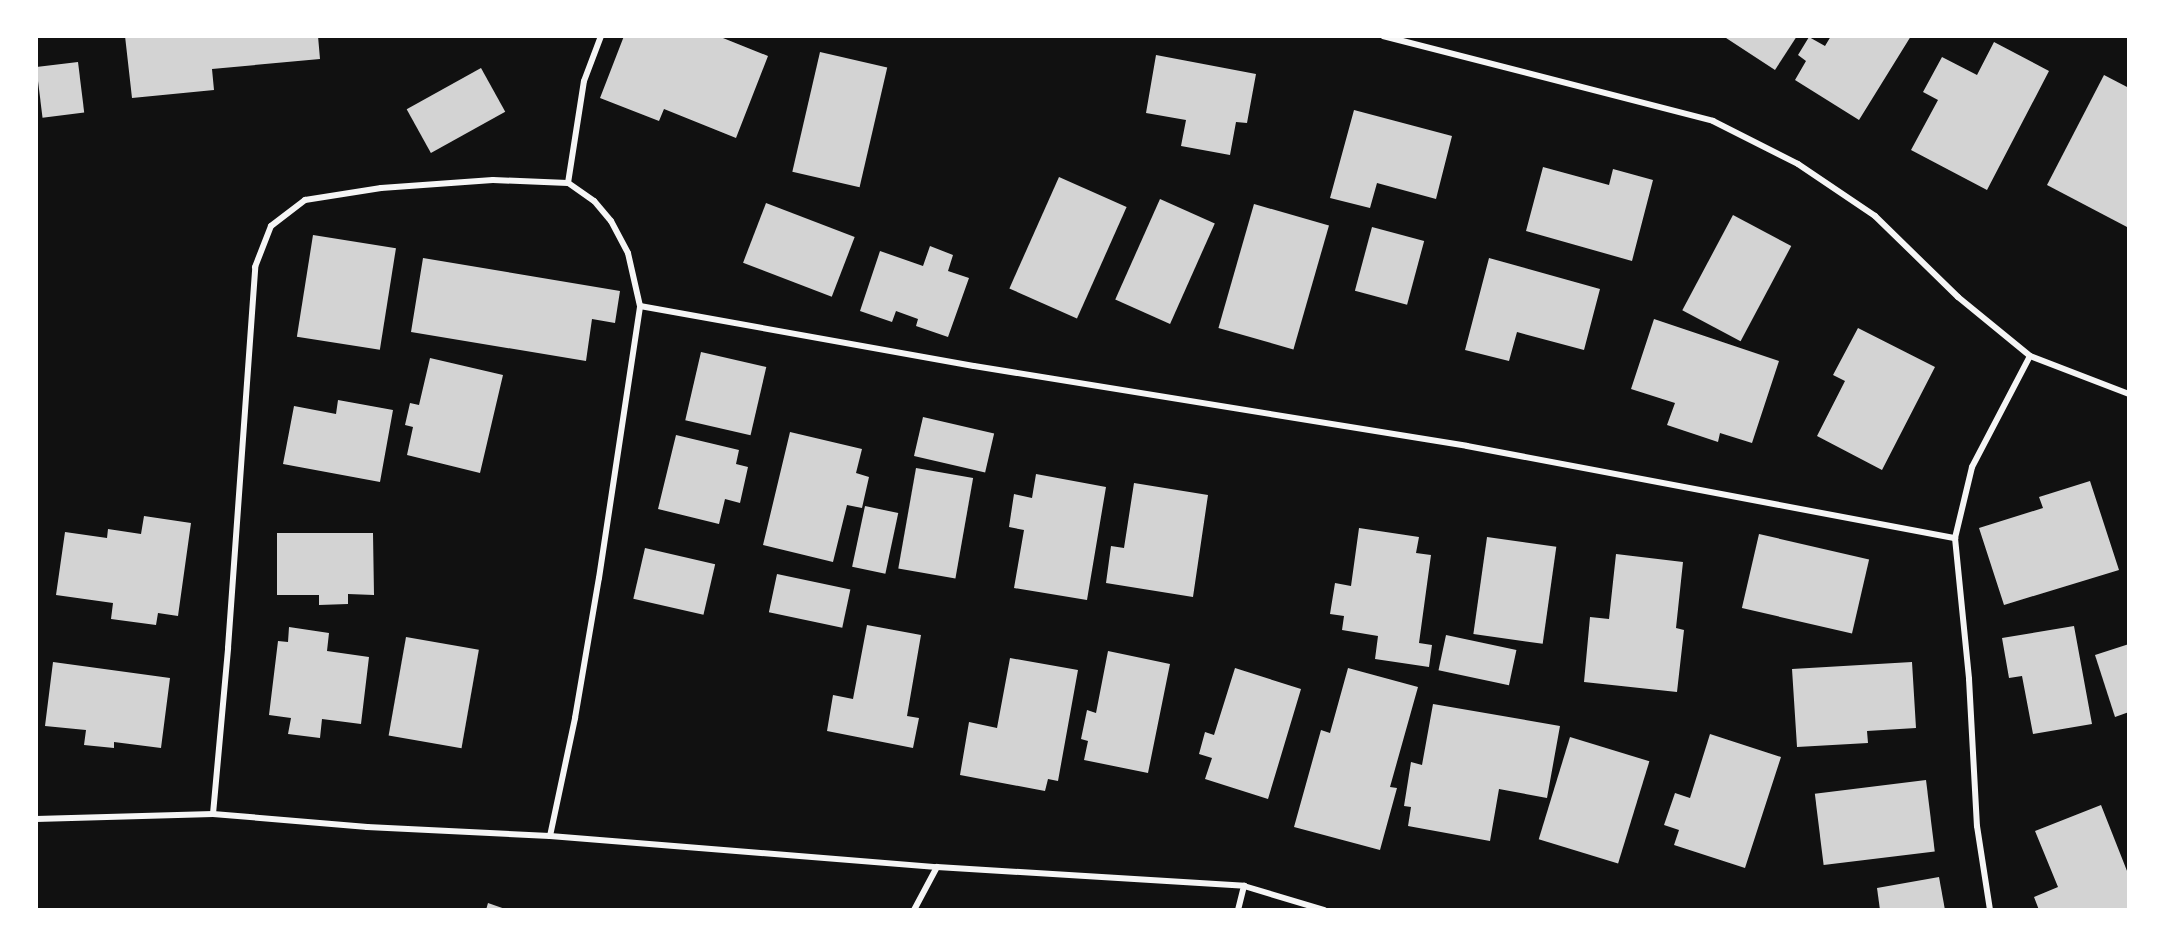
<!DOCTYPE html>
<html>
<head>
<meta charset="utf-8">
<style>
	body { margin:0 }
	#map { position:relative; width:2165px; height:946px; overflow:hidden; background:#111; font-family:Poppins,sans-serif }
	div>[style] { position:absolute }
	.building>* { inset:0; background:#d3d3d3; transform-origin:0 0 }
	.minor>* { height:6px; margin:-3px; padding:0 3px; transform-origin:3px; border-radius:3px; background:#f5f5f5 }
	span { translate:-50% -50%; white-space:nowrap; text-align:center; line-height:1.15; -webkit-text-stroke:6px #fff; paint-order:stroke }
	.frame { position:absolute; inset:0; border:38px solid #fff; pointer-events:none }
</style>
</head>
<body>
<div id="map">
	<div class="building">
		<i style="clip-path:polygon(125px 36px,318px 36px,320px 59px,212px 69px,214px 90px,132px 98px)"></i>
		<i style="clip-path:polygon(624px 36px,718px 36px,768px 56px,736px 138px,664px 109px,659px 121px,600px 98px)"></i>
		<i style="clip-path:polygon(1723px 36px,1797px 36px,1775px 70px)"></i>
		<i style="clip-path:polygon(1831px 36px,1911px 36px,1859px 120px,1795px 80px,1806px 61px,1798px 55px,1809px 37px,1825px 46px)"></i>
		<i style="clip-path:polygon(1994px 42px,2049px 71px,1987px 190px,1911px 150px,1938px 100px,1923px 92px,1942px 57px,1977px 75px)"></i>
		<i style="left:820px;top:52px;width:69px;height:123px;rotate:13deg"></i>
		<i style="clip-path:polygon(1156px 55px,1256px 74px,1247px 123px,1236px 122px,1230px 155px,1181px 146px,1186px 120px,1146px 113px)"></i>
		<i style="left:78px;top:62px;width:51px;height:42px;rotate:83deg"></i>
		<i style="left:481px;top:68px;width:50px;height:85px;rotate:61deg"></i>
		<i style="clip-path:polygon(2104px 75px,2129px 88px,2127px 227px,2047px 185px)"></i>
		<i style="clip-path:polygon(1354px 110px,1452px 136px,1436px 199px,1377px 183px,1370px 208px,1330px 198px)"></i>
		<i style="clip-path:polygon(1543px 167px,1609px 185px,1613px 169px,1653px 180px,1632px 261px,1526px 231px)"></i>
		<i style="left:1059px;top:177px;width:74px;height:122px;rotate:24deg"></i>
		<i style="left:1160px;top:199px;width:60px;height:110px;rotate:24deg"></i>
		<i style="left:766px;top:203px;width:95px;height:64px;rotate:21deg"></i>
		<i style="left:1254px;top:204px;width:78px;height:129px;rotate:16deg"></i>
		<i style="left:1733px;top:215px;width:66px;height:108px;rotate:28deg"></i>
		<i style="left:1372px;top:227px;width:54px;height:66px;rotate:15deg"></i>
		<i style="left:313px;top:235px;width:84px;height:103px;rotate:9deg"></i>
		<i style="clip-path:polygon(930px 246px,953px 255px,948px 271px,969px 278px,948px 337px,916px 326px,918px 319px,896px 311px,892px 322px,860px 311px,880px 251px,923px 266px)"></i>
		<i style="clip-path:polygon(423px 258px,620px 291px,615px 323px,592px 319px,586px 361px,411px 332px)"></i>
		<i style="clip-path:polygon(1489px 258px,1600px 289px,1584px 350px,1517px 332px,1509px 361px,1465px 350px)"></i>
		<i style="clip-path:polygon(1654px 319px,1779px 361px,1752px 443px,1720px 433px,1718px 442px,1667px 425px,1675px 403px,1631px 389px)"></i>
		<i style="clip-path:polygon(1858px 328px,1935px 367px,1882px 470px,1817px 436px,1845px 381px,1833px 375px)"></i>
		<i style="left:701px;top:352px;width:67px;height:70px;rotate:13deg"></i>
		<i style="clip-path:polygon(430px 358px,503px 375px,480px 473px,407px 455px,413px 427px,405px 425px,410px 403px,419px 405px)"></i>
		<i style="clip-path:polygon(338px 400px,393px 410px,380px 482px,283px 464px,294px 406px,336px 414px)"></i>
		<i style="left:923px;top:417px;width:73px;height:40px;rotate:13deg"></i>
		<i style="clip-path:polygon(790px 432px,862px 449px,856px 473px,869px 477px,862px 508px,847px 505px,833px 562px,763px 545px)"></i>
		<i style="clip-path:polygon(676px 435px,739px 450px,736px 464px,748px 467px,740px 503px,725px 499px,719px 524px,658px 509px)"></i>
		<i style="left:916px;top:468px;width:58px;height:102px;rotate:10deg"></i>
		<i style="clip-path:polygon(1036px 474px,1106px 487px,1087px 600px,1014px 588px,1024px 530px,1009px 527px,1014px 494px,1032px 498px)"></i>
		<i style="clip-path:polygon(2090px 481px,2119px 570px,2004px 605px,1979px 528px,2043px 508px,2039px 497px)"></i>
		<i style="clip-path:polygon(1134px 483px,1208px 495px,1193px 597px,1106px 583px,1111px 546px,1124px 548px)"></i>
		<i style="left:865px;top:506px;width:34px;height:62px;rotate:12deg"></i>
		<i style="clip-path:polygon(144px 516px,191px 523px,178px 616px,158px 613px,156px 625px,111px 619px,113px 603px,56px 595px,65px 532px,107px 538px,108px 529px,141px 534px)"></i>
		<i style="clip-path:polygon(1359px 528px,1419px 537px,1416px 553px,1431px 555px,1419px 643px,1432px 645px,1429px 667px,1375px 659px,1378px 636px,1342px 630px,1344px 616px,1330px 614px,1335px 583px,1351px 586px)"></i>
		<i style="clip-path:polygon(277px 533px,373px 533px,374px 595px,348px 594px,348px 604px,319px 605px,319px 595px,277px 595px)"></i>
		<i style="left:1759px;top:534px;width:113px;height:76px;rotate:13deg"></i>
		<i style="left:1487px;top:537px;width:70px;height:98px;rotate:8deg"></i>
		<i style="left:645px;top:548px;width:72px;height:52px;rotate:13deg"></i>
		<i style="clip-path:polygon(1616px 554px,1683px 562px,1676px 628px,1684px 630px,1677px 692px,1584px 682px,1590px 617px,1609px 619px)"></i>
		<i style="left:777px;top:574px;width:75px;height:39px;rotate:12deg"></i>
		<i style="clip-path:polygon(867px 625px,921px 635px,907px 716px,919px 718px,913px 748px,827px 731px,833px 695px,853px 699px)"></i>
		<i style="clip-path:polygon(2074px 626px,2092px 724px,2033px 734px,2022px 676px,2009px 678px,2002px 638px)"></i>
		<i style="clip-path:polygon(289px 627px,329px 633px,327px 651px,369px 657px,361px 724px,322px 719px,320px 738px,288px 734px,291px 718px,269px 715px,278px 641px,288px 642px)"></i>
		<i style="left:1446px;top:635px;width:72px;height:36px;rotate:12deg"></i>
		<i style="left:406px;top:637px;width:74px;height:100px;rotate:10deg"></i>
		<i style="clip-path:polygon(2129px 644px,2129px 712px,2115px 717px,2095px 655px)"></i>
		<i style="clip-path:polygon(1108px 651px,1170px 664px,1148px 773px,1084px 760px,1088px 741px,1081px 739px,1087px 710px,1096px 713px)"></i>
		<i style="clip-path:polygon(1010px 658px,1078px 670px,1058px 781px,1048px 779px,1045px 791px,960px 775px,969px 722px,997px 728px)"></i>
		<i style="clip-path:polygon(53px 662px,170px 678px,161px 748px,114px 742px,114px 748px,84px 745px,86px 730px,45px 726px)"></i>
		<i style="clip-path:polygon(1912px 662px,1916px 728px,1867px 731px,1868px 743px,1797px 747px,1792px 669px)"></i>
		<i style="clip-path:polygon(1235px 668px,1301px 689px,1268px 799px,1205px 779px,1212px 758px,1199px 754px,1205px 732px,1214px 735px)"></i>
		<i style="clip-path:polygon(1348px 668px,1418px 687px,1390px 787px,1397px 788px,1380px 850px,1294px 827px,1321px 730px,1330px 733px)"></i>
		<i style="clip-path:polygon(1433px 704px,1560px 726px,1547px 798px,1499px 789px,1490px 841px,1408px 826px,1411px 807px,1404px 806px,1411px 762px,1422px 765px)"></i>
		<i style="clip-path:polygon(1710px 734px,1781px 757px,1745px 868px,1674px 845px,1679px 830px,1664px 825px,1675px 793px,1690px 798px)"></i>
		<i style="left:1570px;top:737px;width:83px;height:107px;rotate:17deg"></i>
		<i style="left:1926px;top:780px;width:72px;height:112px;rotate:83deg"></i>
		<i style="clip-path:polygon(2101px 805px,2129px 876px,2129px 910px,2039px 910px,2034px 897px,2058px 887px,2035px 831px)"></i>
		<i style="clip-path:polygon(1939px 877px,1945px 910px,1880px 910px,1877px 888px)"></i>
		<i style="clip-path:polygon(488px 903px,508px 910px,486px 910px)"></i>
	</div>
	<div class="minor">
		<i style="left:1383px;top:36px;width:341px;rotate:14.4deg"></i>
		<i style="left:1713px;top:121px;width:95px;rotate:26.8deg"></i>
		<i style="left:1798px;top:164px;width:93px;rotate:34deg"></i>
		<i style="left:1875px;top:216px;width:116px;rotate:44.3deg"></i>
		<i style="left:1958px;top:297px;width:93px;rotate:39.3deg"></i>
		<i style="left:2030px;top:356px;width:106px;rotate:21deg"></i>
		<i style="left:640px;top:306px;width:339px;rotate:10.2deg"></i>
		<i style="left:974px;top:366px;width:499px;rotate:9.2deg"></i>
		<i style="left:1467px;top:446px;width:497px;rotate:10.7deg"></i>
		<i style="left:1955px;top:538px;width:73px;rotate:-76.5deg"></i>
		<i style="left:1972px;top:467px;width:125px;rotate:-62.4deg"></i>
		<i style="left:1955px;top:538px;width:142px;rotate:84.3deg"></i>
		<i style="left:1969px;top:679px;width:147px;rotate:86.9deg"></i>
		<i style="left:1977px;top:826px;width:85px;rotate:81.2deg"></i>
		<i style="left:213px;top:814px;width:167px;rotate:-84.8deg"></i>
		<i style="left:228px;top:648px;width:382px;rotate:-85.9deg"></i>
		<i style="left:255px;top:267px;width:44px;rotate:-68.7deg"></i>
		<i style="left:271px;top:226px;width:43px;rotate:-37.4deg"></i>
		<i style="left:305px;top:200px;width:77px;rotate:-9deg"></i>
		<i style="left:381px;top:188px;width:112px;rotate:-4.1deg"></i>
		<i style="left:493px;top:180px;width:75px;rotate:2.3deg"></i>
		<i style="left:568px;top:183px;width:103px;rotate:-81.1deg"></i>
		<i style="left:584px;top:81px;width:48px;rotate:-69.3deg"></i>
		<i style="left:36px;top:819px;width:177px;rotate:-1.6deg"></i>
		<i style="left:213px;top:814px;width:155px;rotate:4.8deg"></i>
		<i style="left:367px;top:827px;width:183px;rotate:2.8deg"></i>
		<i style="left:550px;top:836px;width:388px;rotate:4.6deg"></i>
		<i style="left:937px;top:867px;width:308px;rotate:3.5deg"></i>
		<i style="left:1244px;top:886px;width:84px;rotate:16.7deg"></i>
		<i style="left:550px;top:836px;width:121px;rotate:-78deg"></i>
		<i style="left:575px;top:718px;width:142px;rotate:-80.3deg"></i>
		<i style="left:599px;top:578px;width:275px;rotate:-81.4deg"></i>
		<i style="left:640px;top:306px;width:54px;rotate:-102.8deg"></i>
		<i style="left:628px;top:253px;width:36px;rotate:-118deg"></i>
		<i style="left:611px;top:221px;width:26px;rotate:-130deg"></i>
		<i style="left:594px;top:201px;width:32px;rotate:-145deg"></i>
		<i style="left:914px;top:910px;width:49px;rotate:-61.9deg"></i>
		<i style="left:1238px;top:910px;width:25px;rotate:-76deg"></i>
	</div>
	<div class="frame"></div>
</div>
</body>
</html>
